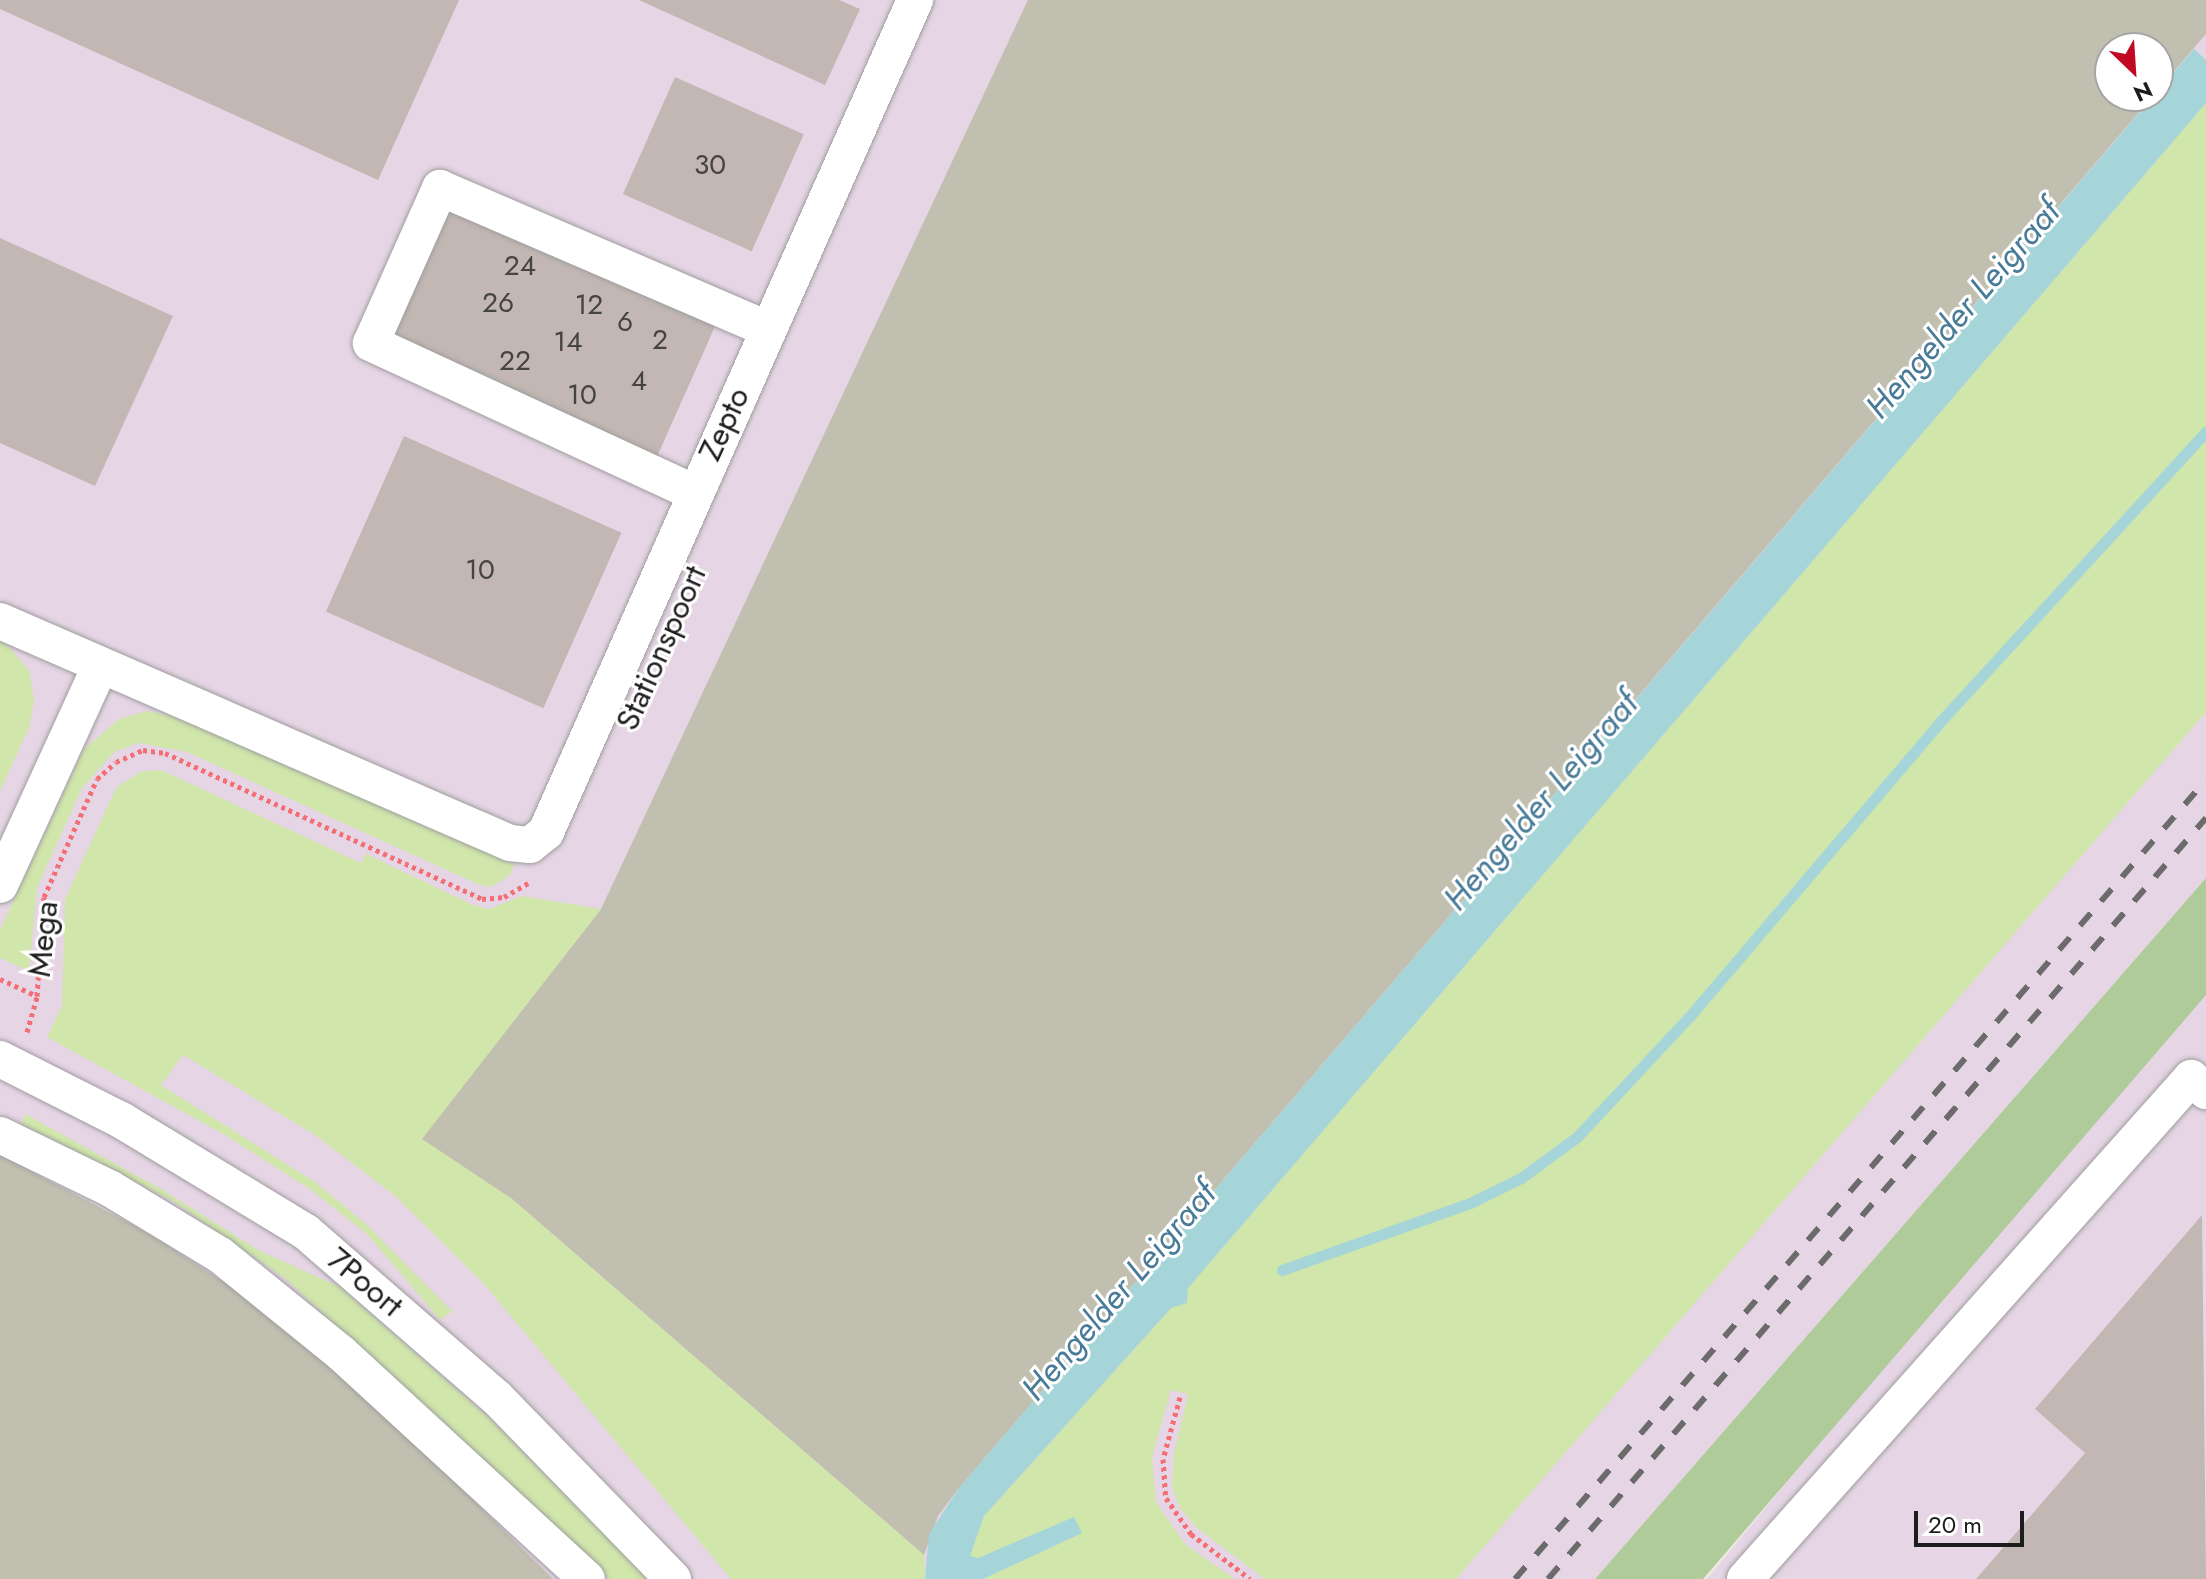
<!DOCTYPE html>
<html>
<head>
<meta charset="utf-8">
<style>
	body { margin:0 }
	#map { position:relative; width:2206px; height:1579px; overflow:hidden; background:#ede8e3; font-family:Jost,sans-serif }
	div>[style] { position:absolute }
	.industrial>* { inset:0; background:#e6d5e5 }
	.construction>* { inset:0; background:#c1bfaf }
	.grass>* { inset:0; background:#d0e6ab }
	.forest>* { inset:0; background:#afcb99 }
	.water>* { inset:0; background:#a5d5d9 }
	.stream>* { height:11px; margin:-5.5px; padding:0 5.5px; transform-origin:5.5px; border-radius:5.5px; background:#a5d5d9 }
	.building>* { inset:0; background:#c2b7b3; transform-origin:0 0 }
	.path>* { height:5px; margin-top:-2.5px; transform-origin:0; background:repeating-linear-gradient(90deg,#f36f74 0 4px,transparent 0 8px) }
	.roads { filter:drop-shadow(0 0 2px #9e9e9e) drop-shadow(0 0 2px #9e9e9e) }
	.minor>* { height:36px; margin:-18px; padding:0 18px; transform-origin:18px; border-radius:18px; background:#fff }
	.rail>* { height:6px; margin-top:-3px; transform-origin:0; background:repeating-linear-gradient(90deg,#6b6b6b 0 16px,transparent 0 32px) }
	span { translate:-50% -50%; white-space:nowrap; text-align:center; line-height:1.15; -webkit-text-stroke:6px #fff; paint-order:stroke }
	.number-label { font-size:28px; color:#464442 }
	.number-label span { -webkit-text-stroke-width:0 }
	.street-label { font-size:32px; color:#1d1d1d }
	.water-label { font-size:34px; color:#487b98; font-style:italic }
	.north { position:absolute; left:2094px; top:32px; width:80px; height:80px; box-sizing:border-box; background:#fff; border:2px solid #a5a5a5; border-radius:50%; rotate:155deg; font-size:22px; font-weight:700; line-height:32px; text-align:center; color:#1d1d1d }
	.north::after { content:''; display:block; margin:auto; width:28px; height:36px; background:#c00a23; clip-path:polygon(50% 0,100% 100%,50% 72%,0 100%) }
	.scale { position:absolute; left:1914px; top:1511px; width:110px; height:36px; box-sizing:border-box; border:4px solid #1d1d1d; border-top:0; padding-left:10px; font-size:24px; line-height:28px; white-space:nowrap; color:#1d1d1d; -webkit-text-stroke:6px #fff; paint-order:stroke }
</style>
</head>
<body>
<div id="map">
	<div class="industrial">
		<i style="clip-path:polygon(evenodd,0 0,2206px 0,2206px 878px,1595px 1579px,0 1579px,0 0,2110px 48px,2158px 48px,2158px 96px,2110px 96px,2110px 48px)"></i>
		<i style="clip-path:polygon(2206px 974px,2206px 1579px,1707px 1579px)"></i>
	</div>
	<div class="construction">
		<i style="clip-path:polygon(1028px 0,2206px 0,2206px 34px,2158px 90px,2158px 48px,2110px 48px,2110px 96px,2153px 96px,959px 1488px,938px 1516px,924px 1555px,512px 1199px,421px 1139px,601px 909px)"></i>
		<i style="clip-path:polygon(0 1155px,148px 1233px,267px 1310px,384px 1412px,553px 1579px,0 1579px)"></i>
	</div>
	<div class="grass">
		<i style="clip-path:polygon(2206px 103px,2206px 712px,1456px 1579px,1265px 1579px,1197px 1528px,1180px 1508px,1172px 1487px,1174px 1454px,1188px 1394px,1171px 1390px,1152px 1457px,1156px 1503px,1186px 1545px,1235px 1579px,983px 1579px,1081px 1533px,1074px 1518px,978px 1559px,970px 1556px,984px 1516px,1171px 1308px,1187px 1303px,1188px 1288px)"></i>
		<i style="clip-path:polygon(0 637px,29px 670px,34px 700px,29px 728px,0 791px)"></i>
		<i style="clip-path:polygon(147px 711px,192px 720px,514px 865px,510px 875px,491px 887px,480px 885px,187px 752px,139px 743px,114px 752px,82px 788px,37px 888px,29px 971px,0 958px,0 930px,84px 749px,119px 719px)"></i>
		<i style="clip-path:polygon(161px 770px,361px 863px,366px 854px,473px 905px,489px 909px,522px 896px,601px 909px,422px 1139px,512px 1199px,924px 1555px,925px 1579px,731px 1579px,484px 1284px,394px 1195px,315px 1135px,183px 1055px,161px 1085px,315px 1182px,365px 1223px,452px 1311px,440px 1320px,367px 1234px,311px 1190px,227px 1136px,47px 1037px,62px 1006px,65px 899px,116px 788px,142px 771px)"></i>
		<i style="clip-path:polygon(25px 1114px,163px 1190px,258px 1250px,340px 1287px,489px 1418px,648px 1579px,610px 1579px,287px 1280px,173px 1201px,21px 1125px)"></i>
	</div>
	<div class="forest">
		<i style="clip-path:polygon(2206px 878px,2206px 995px,1703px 1579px,1595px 1579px)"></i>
	</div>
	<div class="water">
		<i style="clip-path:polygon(2194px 49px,2206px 60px,2206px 103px,1188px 1288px,1187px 1303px,1171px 1308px,984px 1516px,970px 1556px,978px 1558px,1074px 1517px,1082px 1533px,983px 1579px,925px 1579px,929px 1534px,959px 1488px)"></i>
	</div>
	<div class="stream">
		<i style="left:1282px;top:1270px;width:200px;rotate:-19.6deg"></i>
		<i style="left:1470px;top:1203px;width:57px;rotate:-26.1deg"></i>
		<i style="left:1521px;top:1178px;width:69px;rotate:-36.2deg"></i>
		<i style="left:1577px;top:1137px;width:164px;rotate:-47deg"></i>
		<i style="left:1689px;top:1017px;width:386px;rotate:-49.6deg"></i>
		<i style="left:1939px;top:723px;width:395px;rotate:-47.5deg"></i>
	</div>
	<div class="building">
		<i style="clip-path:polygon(0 0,459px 0,378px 180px,0 9px)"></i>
		<i style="clip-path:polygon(639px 0,839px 0,860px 9px,825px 85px)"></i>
		<i style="left:675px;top:77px;width:141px;height:128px;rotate:24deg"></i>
		<i style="left:449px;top:206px;width:292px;height:144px;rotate:24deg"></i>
		<i style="clip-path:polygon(0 238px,173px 316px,95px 486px,0 443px)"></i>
		<i style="left:404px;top:436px;width:238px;height:192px;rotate:24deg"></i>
		<i style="clip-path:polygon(2202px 1215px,2206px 1579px,1976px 1579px,2085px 1453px,2035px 1409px)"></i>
	</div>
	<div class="path">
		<i style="left:0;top:979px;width:41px;rotate:24.7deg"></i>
		<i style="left:27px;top:1032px;width:37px;rotate:-74deg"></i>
		<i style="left:37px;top:996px;width:99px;rotate:-86deg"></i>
		<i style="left:44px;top:897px;width:129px;rotate:-65.8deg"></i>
		<i style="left:97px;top:779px;width:25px;rotate:-42deg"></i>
		<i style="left:116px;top:762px;width:30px;rotate:-24deg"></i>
		<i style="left:143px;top:750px;width:22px;rotate:8deg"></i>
		<i style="left:165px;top:753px;width:349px;rotate:24.7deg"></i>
		<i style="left:482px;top:899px;width:22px;rotate:-5deg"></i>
		<i style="left:504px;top:897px;width:28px;rotate:-30deg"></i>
		<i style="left:1180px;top:1397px;width:64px;rotate:105.3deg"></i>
		<i style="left:1163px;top:1459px;width:39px;rotate:86deg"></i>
		<i style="left:1166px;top:1498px;width:44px;rotate:55.2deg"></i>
		<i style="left:1191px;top:1534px;width:74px;rotate:37.3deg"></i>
	</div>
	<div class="roads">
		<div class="minor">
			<i style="left:693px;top:492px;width:355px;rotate:-155.2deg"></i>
			<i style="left:371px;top:343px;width:170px;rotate:-66deg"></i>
			<i style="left:440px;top:188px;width:357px;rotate:23.3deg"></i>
			<i style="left:0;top:621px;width:556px;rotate:23.52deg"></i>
			<i style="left:510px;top:843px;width:20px;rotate:6deg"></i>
			<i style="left:530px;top:845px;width:21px;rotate:-39deg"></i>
			<i style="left:546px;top:832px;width:910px;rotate:-66.08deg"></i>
			<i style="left:0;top:885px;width:240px;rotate:-65.4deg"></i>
			<i style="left:0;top:1059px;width:136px;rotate:26.8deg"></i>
			<i style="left:121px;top:1120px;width:216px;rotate:31.2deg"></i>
			<i style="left:306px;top:1232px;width:252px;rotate:41deg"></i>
			<i style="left:496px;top:1397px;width:254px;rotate:45.8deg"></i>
			<i style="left:0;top:1135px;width:123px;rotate:25.9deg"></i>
			<i style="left:111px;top:1189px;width:127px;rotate:31.2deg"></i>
			<i style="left:220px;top:1255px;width:156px;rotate:39deg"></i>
			<i style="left:341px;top:1353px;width:334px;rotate:42.6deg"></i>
			<i style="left:1745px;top:1579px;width:671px;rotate:-48.32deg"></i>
			<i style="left:2191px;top:1078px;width:20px;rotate:41deg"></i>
		</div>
	</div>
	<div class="rail">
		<i style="left:1515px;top:1579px;width:1056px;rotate:-49.15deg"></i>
		<i style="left:1548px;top:1579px;width:1006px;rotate:-49.15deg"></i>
	</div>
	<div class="number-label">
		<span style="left:710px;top:165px">30</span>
		<span style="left:520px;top:266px">24</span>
		<span style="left:498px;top:303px">26</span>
		<span style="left:589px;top:305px">12</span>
		<span style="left:625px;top:322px">6</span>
		<span style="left:660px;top:340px">2</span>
		<span style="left:568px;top:342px">14</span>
		<span style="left:515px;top:361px">22</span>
		<span style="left:639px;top:381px">4</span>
		<span style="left:582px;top:395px">10</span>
		<span style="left:480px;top:570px">10</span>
	</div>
	<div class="street-label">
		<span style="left:724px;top:424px;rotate:-65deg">Zepto</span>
		<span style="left:661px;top:648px;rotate:-66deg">Stationspoort</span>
		<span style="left:43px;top:939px;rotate:-84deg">Mega</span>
		<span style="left:365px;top:1282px;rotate:40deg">7Poort</span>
	</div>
	<div class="water-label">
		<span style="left:1963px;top:309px;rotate:-49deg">Hengelder Leigraaf</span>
		<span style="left:1541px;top:801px;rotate:-49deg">Hengelder Leigraaf</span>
		<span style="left:1119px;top:1291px;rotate:-49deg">Hengelder Leigraaf</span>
	</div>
	<div class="north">N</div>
	<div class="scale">20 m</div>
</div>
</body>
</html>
